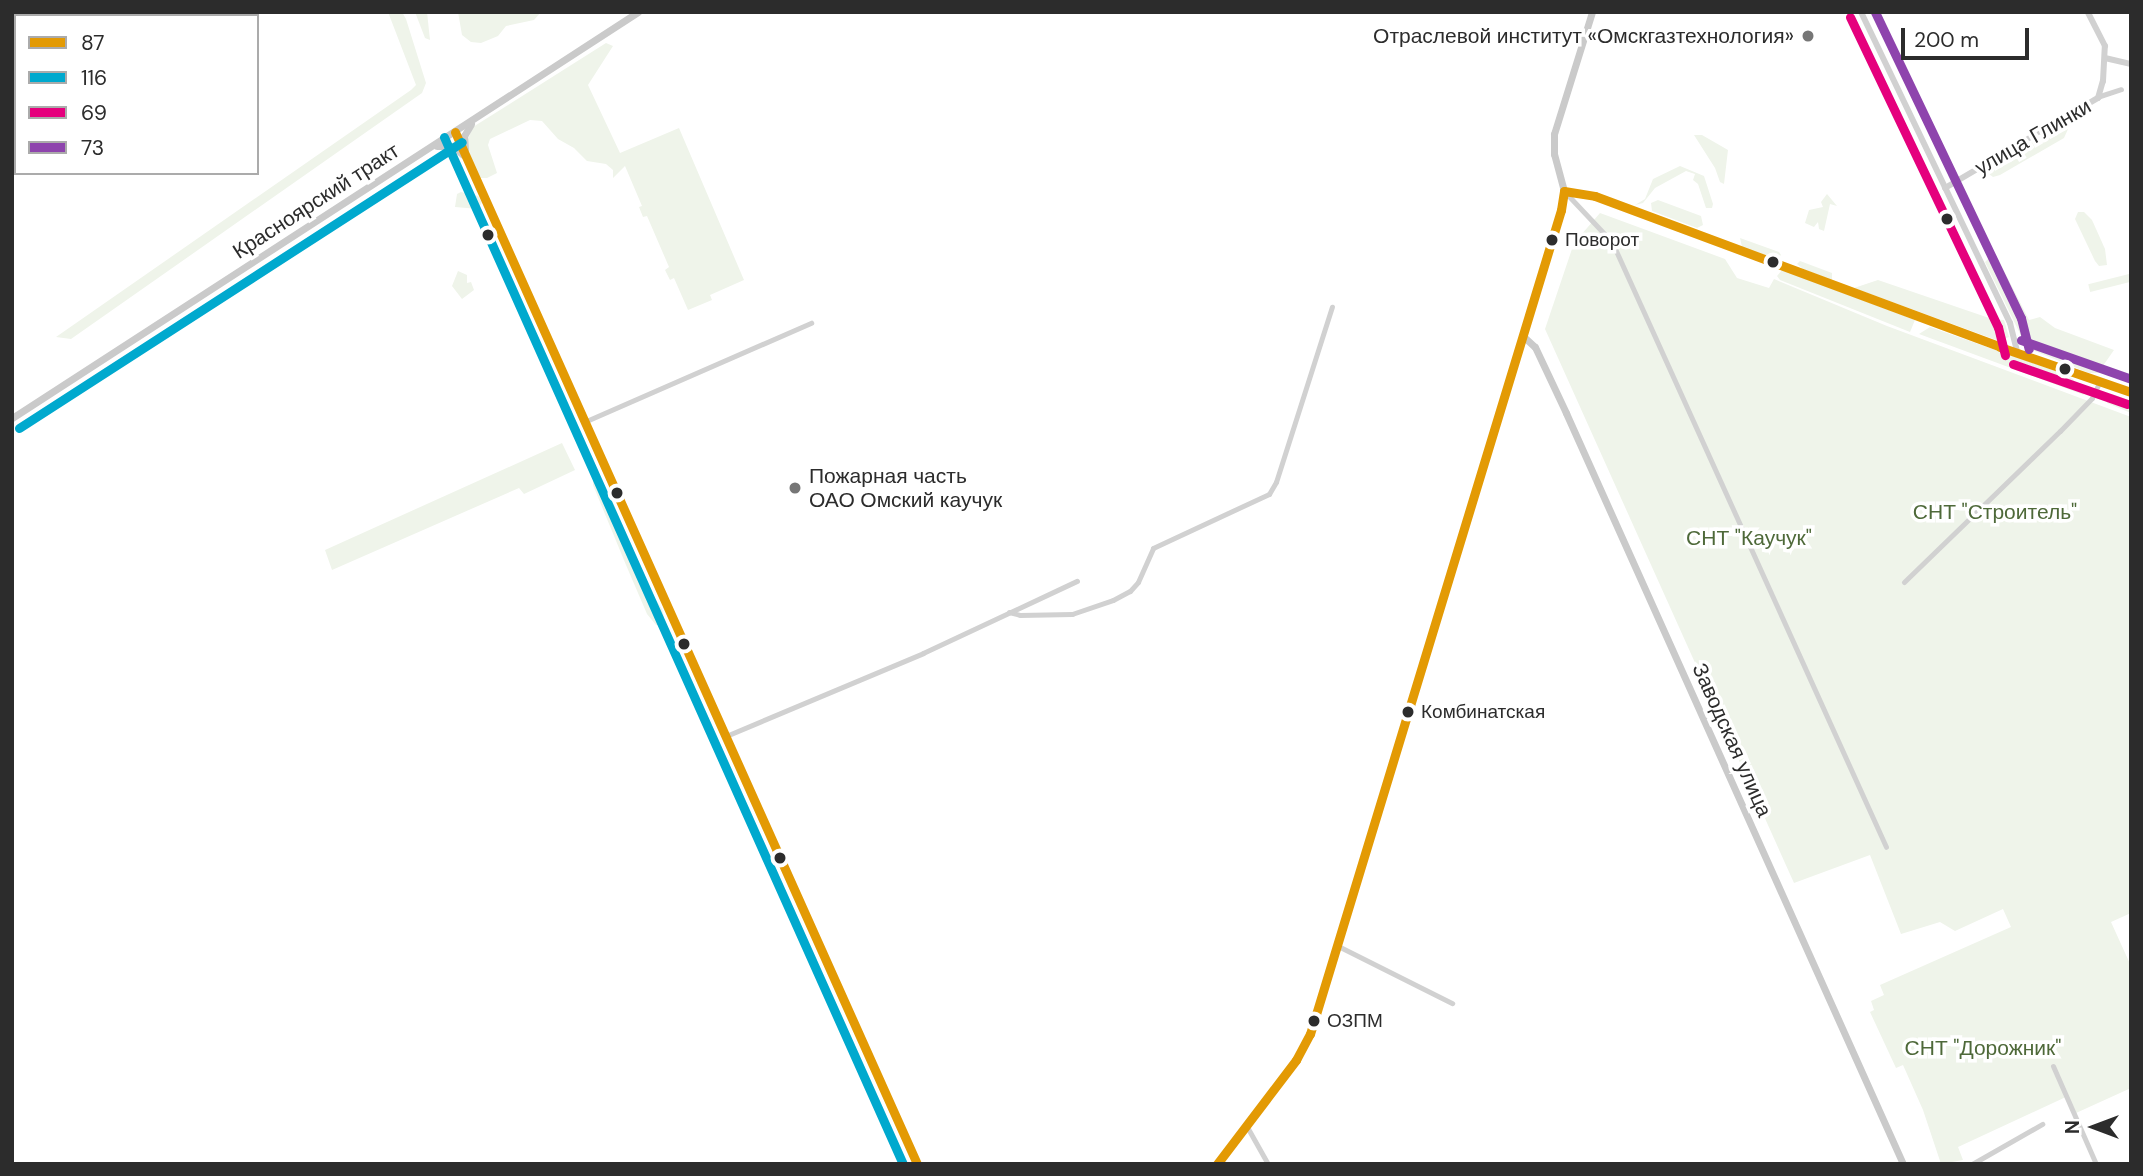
<!DOCTYPE html>
<html>
<head>
<meta charset="utf-8">
<style>
  body { margin:0 }
  #map { position:relative; width:2143px; height:1176px; overflow:hidden; background:#fff; font-family:"DM Sans",sans-serif }
  div>[style] { position:absolute }
  [style*='--x'] { left:calc(var(--x)*1px); top:calc(var(--y)*1px); width:calc(var(--w)*1px); rotate:calc(var(--a)*1deg) }
  .green>* { inset:0; background:#eff4ea; transform-origin:0 0 }
  .minor>* { height:5px; margin:-2.5px; padding:0 2.5px; transform-origin:2.5px; border-radius:2.5px; background:#d1d1d1 }
  .tertiary>* { height:6px; margin:-3px; padding:0 3px; transform-origin:3px; border-radius:3px; background:#d1d1d1 }
  .secondary>* { height:7px; margin:-3.5px; padding:0 3.5px; transform-origin:3.5px; border-radius:3.5px; background:#cacaca }
  .bus-1>* { height:9px; margin:-4.5px; padding:0 4.5px; transform-origin:4.5px; border-radius:4.5px; background:#e39a04 }
  .bus-2>* { height:9px; margin:-4.5px; padding:0 4.5px; transform-origin:4.5px; border-radius:4.5px; background:#00a9ce }
  .bus-3>* { height:9px; margin:-4.5px; padding:0 4.5px; transform-origin:4.5px; border-radius:4.5px; background:#e5007d }
  .bus-4>* { height:9px; margin:-4.5px; padding:0 4.5px; transform-origin:4.5px; border-radius:4.5px; background:#8e44ad }
  .dots>* { width:19px; height:19px; translate:-50% -50%; box-sizing:border-box; border:4px solid #fff; border-radius:50% }
  span { translate:-50% -50%; white-space:nowrap; text-align:center; line-height:1.15; -webkit-text-stroke:7px #fff; paint-order:stroke }
  .bus-label { font-size:19px; color:#2c2c2c }
  .left { translate:0 -50%; text-align:left }
  .poi-label { font-size:21px; color:#2c2c2c }
  .right { translate:-100% -50%; text-align:right }
  .street-label { font-size:21px; color:#2c2c2c }
  .park-label { font-size:21px; color:#4e6939 }
  .frame { position:absolute; inset:0; border:14px solid #2c2c2c; pointer-events:none }
  .legend { position:absolute; left:14px; top:14px; width:245px; height:161px; box-sizing:border-box; background:#fff; border:2px solid #ababab; margin:0; padding:9px 12px; list-style:none; font-size:21px; color:#2c2c2c }
  .legend li { display:flex; align-items:center; gap:14px; height:35px }
  .legend b { width:35px; border:2px solid #ababab }
  .north { position:absolute; left:2059px; top:1092px; width:70px; height:70px; -webkit-text-stroke:5px #fff; paint-order:stroke; rotate:270deg; font-size:19px; font-weight:700; line-height:28px; text-align:center; color:#2c2c2c }
  .north::after { content:''; display:block; margin:auto; width:24px; height:32px; background:#2c2c2c; clip-path:polygon(50% 0,100% 100%,50% 72%,0 100%) }
  .scale { position:absolute; left:1901px; top:28px; width:128px; height:32px; box-sizing:border-box; border:4px solid #2c2c2c; border-top:0; padding-left:9px; font-size:21px; line-height:24px; white-space:nowrap; color:#2c2c2c; -webkit-text-stroke:5px #fff; paint-order:stroke }
</style>
</head>
<body>
<div id="map">
  <div class="green">
    <div style="clip-path:polygon(388px 12px,402px 12px,406px 19px,426px 83px,422px 93px,71px 339px,56px 337px,411px 90px,416px 85px)"></div>
    <div style="clip-path:polygon(415px 12px,427px 12px,430px 40px,425px 38px)"></div>
    <div style="clip-path:polygon(458px 12px,541px 12px,534px 20px,506px 26px,498px 36px,481px 43px,471px 42px,462px 35px)"></div>
    <div style="clip-path:polygon(606px 43px,613px 46px,588px 85px,620px 153px,679px 128px,744px 280px,710px 295px,712px 300px,688px 310px,674px 278px,670px 280px,665px 270px,669px 267px,647px 216px,643px 217px,639px 207px,642px 206px,625px 166px,613px 178px,613px 170px,606px 164px,587px 161px,574px 148px,558px 139px,542px 121px,530px 120px,490px 139px,488px 145px,497px 173px,487px 178px,479px 178px,466px 144px,473px 127px)"></div>
    <div style="clip-path:polygon(2059px 127px,2068px 129px,2064px 138px,2000px 175px,1993px 177px,1989px 174px,1988px 166px)"></div>
    <div style="clip-path:polygon(1694px 135px,1702px 135px,1728px 150px,1724px 184px,1720px 182px,1715px 168px)"></div>
    <div style="clip-path:polygon(1680px 166px,1704px 176px,1713px 204px,1712px 208px,1706px 208px,1698px 184px,1693px 180px,1695px 174px,1686px 171px,1655px 188px,1643px 203px,1635px 205px,1645px 199px,1653px 179px)"></div>
    <div style="clip-path:polygon(461px 192px,478px 196px,482px 202px,478px 209px,455px 207px,457px 194px)"></div>
    <div style="clip-path:polygon(1827px 194px,1837px 206px,1830px 204px,1824px 231px,1819px 229px,1818px 222px,1814px 227px,1805px 223px,1809px 210px,1823px 207px,1821px 202px)"></div>
    <div style="clip-path:polygon(1658px 200px,1701px 216px,1703px 225px,1697px 228px,1652px 211px,1651px 203px)"></div>
    <div style="clip-path:polygon(2078px 212px,2084px 212px,2092px 220px,2105px 249px,2107px 265px,2099px 266px,2095px 261px,2075px 219px)"></div>
    <div style="clip-path:polygon(1600px 213px,1725px 259px,1737px 278px,1769px 288px,1774px 279px,1887px 326px,2131px 417px,2131px 913px,2111px 922px,2131px 966px,2131px 1088px,2076px 1113px,2068px 1096px,1958px 1147px,1963px 1160px,1941px 1164px,1923px 1110px,1903px 1065px,1896px 1068px,1870px 1012px,1874px 1010px,1871px 1001px,1884px 995px,1880px 985px,2011px 927px,2003px 909px,1955px 931px,1940px 922px,1901px 934px,1870px 855px,1794px 883px,1545px 329px,1574px 243px)"></div>
    <div style="clip-path:polygon(1740px 238px,1779px 252px,1781px 255px,1776px 259px,1742px 247px)"></div>
    <div style="clip-path:polygon(1992px 255px,1996px 255px,2029px 320px,2040px 317px,2055px 328px,2114px 350px,2098px 373px,2089px 373px,2027px 348px,1985px 262px)"></div>
    <div style="clip-path:polygon(1800px 261px,1832px 273px,1832px 280px,1803px 269px,1797px 264px)"></div>
    <div style="clip-path:polygon(1782px 270px,1915px 320px,1910px 332px,1780px 280px,1777px 276px)"></div>
    <div style="clip-path:polygon(458px 271px,467px 275px,467px 283px,471px 282px,474px 290px,462px 299px,452px 286px)"></div>
    <div style="left:2129px;top:274px;width:8px;height:42px;rotate:76deg"></div>
    <div style="clip-path:polygon(1878px 280px,1992px 319px,2004px 320px,2009px 337px,1999px 341px,1854px 288px)"></div>
    <div style="clip-path:polygon(1930px 327px,2061px 373px,2073px 379px,2084px 395px,1919px 334px)"></div>
    <div style="clip-path:polygon(2112px 394px,2131px 401px,2131px 413px,2107px 403px,2107px 395px)"></div>
    <div style="clip-path:polygon(562px 443px,575px 470px,524px 494px,519px 488px,332px 570px,325px 550px)"></div>
    <div style="clip-path:polygon(598px 480px,612px 500px,652px 594px,662px 609px,664px 617px,660px 625px,656px 625px,647px 614px,626px 565px,593px 485px,593px 481px)"></div>
  </div>
  <div class="minor">
    <div style="--x:2100;--y:96;--w:22;--a:-18"></div>
    <div style="--x:1564;--y:191;--w:70;--a:46.7"></div>
    <div style="--x:1612;--y:242;--w:664;--a:65.63"></div>
    <div style="--x:584;--y:422;--w:248;--a:-23.6"></div>
    <div style="--x:1904;--y:582;--w:217;--a:-44.1"></div>
    <div style="--x:2060;--y:431;--w:46;--a:-45.9"></div>
    <div style="--x:2092;--y:398;--w:19;--a:-65"></div>
    <div style="--x:1009;--y:612;--w:11;--a:15"></div>
    <div style="--x:1020;--y:615;--w:52;--a:-1.1"></div>
    <div style="--x:1072;--y:614;--w:43;--a:-18.9"></div>
    <div style="--x:1113;--y:600;--w:19;--a:-28"></div>
    <div style="--x:1130;--y:591;--w:12;--a:-48"></div>
    <div style="--x:1138;--y:582;--w:37;--a:-66"></div>
    <div style="--x:1153;--y:548;--w:128;--a:-25"></div>
    <div style="--x:1269;--y:494;--w:14;--a:-60"></div>
    <div style="--x:1276;--y:482;--w:184;--a:-72.3"></div>
    <div style="--x:726;--y:736;--w:214;--a:-22.8"></div>
    <div style="--x:923;--y:653;--w:170;--a:-25.1"></div>
    <div style="--x:1336;--y:945;--w:130;--a:26.6"></div>
    <div style="--x:2053;--y:1066;--w:107;--a:66.3"></div>
    <div style="--x:1246;--y:1125;--w:45;--a:60.6"></div>
    <div style="--x:1972;--y:1164;--w:81;--a:-29.7"></div>
  </div>
  <div class="tertiary">
    <div style="--x:1861;--y:12;--w:345;--a:64.4"></div>
    <div style="--x:2010;--y:323;--w:30;--a:76"></div>
    <div style="--x:2105;--y:58;--w:27;--a:13"></div>
    <div style="--x:1945;--y:188;--w:178;--a:-30.5"></div>
    <div style="--x:2098;--y:98;--w:18;--a:-74"></div>
    <div style="--x:2103;--y:81;--w:35;--a:-87"></div>
    <div style="--x:2105;--y:46;--w:38;--a:-117"></div>
  </div>
  <div class="secondary">
    <div style="--x:455;--y:132;--w:1131;--a:65.88"></div>
    <div style="--x:437;--y:146;--w:16;--a:0"></div>
    <div style="--x:453;--y:146;--w:13;--a:42"></div>
    <div style="--x:465;--y:149;--w:13;--a:-94"></div>
    <div style="--x:464;--y:136;--w:14;--a:-60"></div>
    <div style="--x:1564;--y:191;--w:31;--a:9"></div>
    <div style="--x:1595;--y:196;--w:432;--a:20.4"></div>
    <div style="--x:2000;--y:347;--w:139;--a:19"></div>
    <div style="--x:1523;--y:336;--w:16;--a:43"></div>
    <div style="--x:1535;--y:347;--w:73;--a:64.8"></div>
    <div style="--x:1566;--y:413;--w:823;--a:65.83"></div>
    <div style="--x:12;--y:418;--w:746;--a:-32.97"></div>
    <div style="--x:1217;--y:1164;--w:131;--a:-52.8"></div>
    <div style="--x:1296;--y:1060;--w:30;--a:-62"></div>
    <div style="--x:1310;--y:1034;--w:861;--a:-73.06"></div>
    <div style="--x:1561;--y:210;--w:19;--a:-81"></div>
    <div style="--x:1564;--y:191;--w:38;--a:-105"></div>
    <div style="--x:1554;--y:154;--w:20;--a:-90"></div>
    <div style="--x:1554;--y:134;--w:128;--a:-72.7"></div>
  </div>
  <div class="bus-1">
    <div style="--x:455;--y:132;--w:1131;--a:65.88"></div>
    <div style="--x:1564;--y:191;--w:31;--a:9"></div>
    <div style="--x:1595;--y:196;--w:432;--a:20.4"></div>
    <div style="--x:2000;--y:347;--w:139;--a:19"></div>
    <div style="--x:1217;--y:1164;--w:131;--a:-52.8"></div>
    <div style="--x:1296;--y:1060;--w:30;--a:-62"></div>
    <div style="--x:1310;--y:1034;--w:861;--a:-73.06"></div>
    <div style="--x:1561;--y:210;--w:19;--a:-81"></div>
  </div>
  <div class="bus-2">
    <div style="--x:444;--y:137;--w:1125;--a:65.92"></div>
    <div style="--x:19;--y:428;--w:527;--a:-32.85"></div>
  </div>
  <div class="bus-3">
    <div style="--x:1850;--y:17;--w:344;--a:64.5"></div>
    <div style="--x:1998;--y:327;--w:29;--a:76"></div>
    <div style="--x:2013;--y:364;--w:121;--a:19.3"></div>
  </div>
  <div class="bus-4">
    <div style="--x:1875;--y:12;--w:339;--a:64.5"></div>
    <div style="--x:2021;--y:318;--w:32;--a:76"></div>
    <div style="--x:2021;--y:340;--w:117;--a:19.5"></div>
  </div>
  <div class="dots">
    <div style="left:1808px;top:36px;background:#767676"></div>
    <div style="left:1947px;top:219px;background:#2c2c2c"></div>
    <div style="left:488px;top:235px;background:#2c2c2c"></div>
    <div style="left:1552px;top:240px;background:#2c2c2c"></div>
    <div style="left:1773px;top:262px;background:#2c2c2c"></div>
    <div style="left:2065px;top:369px;background:#2c2c2c"></div>
    <div style="left:795px;top:488px;background:#767676"></div>
    <div style="left:617px;top:493px;background:#2c2c2c"></div>
    <div style="left:684px;top:644px;background:#2c2c2c"></div>
    <div style="left:1408px;top:712px;background:#2c2c2c"></div>
    <div style="left:780px;top:858px;background:#2c2c2c"></div>
    <div style="left:1314px;top:1021px;background:#2c2c2c"></div>
  </div>
  <div class="bus-label">
    <span class="left" style="left:1565px;top:240px">Поворот</span>
    <span class="left" style="left:1421px;top:712px">Комбинатская</span>
    <span class="left" style="left:1327px;top:1021px">ОЗПМ</span>
  </div>
  <div class="poi-label">
    <span class="right" style="left:1794px;top:36px">Отраслевой институт «Омскгазтехнология»</span>
    <span class="left" style="left:809px;top:488px">Пожарная часть<br>ОАО Омский каучук</span>
  </div>
  <div class="street-label">
    <span style="left:2033px;top:137px;rotate:-30deg">улица Глинки</span>
    <span style="left:316px;top:201px;rotate:-33deg">Красноярский тракт</span>
    <span style="left:1732px;top:740px;rotate:66deg">Заводская улица</span>
  </div>
  <div class="park-label">
    <span style="left:1995px;top:512px">СНТ "Строитель"</span>
    <span style="left:1749px;top:538px">СНТ "Каучук"</span>
    <span style="left:1983px;top:1048px">СНТ "Дорожник"</span>
  </div>
  <div class="frame"></div>
  <ul class="legend">
  <li><b style="height:9px;background:#e39a04"></b>87</li>
  <li><b style="height:9px;background:#00a9ce"></b>116</li>
  <li><b style="height:9px;background:#e5007d"></b>69</li>
  <li><b style="height:9px;background:#8e44ad"></b>73</li>
  </ul>
  <div class="north">N</div>
  <div class="scale">200 m</div>
</div>
</body>
</html>
